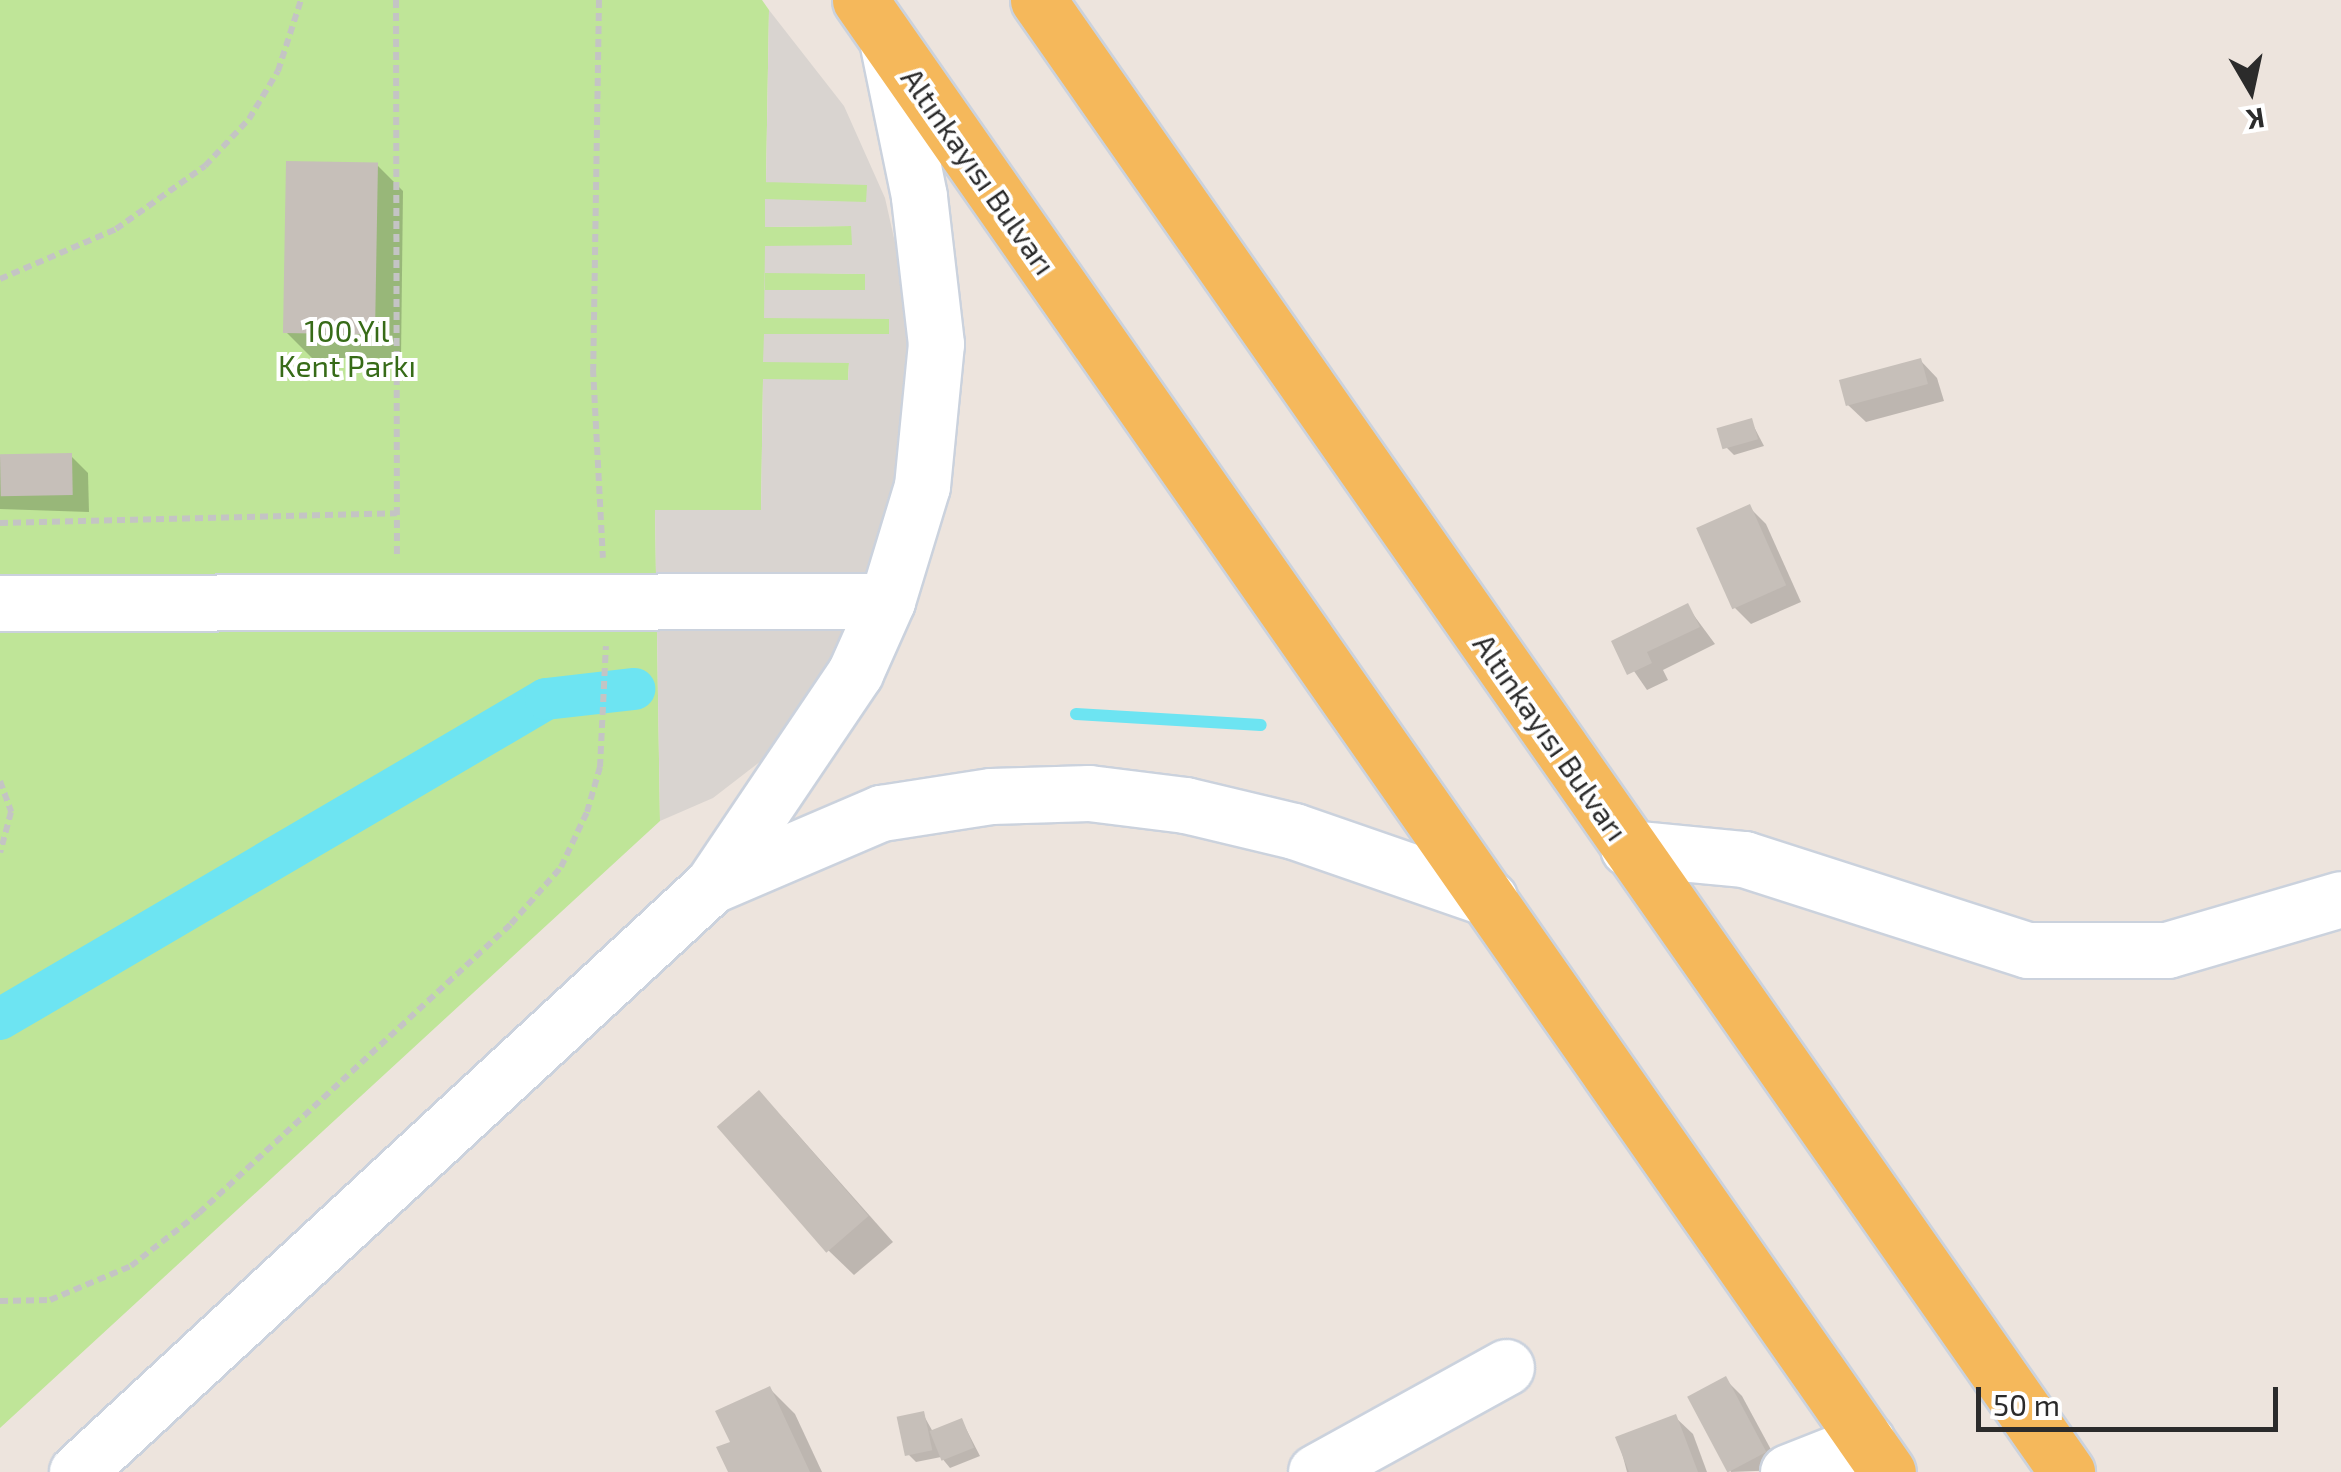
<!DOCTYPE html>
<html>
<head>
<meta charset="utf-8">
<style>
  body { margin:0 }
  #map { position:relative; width:2341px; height:1472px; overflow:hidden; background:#ede4dd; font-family:"Exo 2",sans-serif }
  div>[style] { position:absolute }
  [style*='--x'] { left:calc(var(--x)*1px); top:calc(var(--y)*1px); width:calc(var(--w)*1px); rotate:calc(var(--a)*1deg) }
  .green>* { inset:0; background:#bfe598 }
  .plaza>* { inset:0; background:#d9d4d0 }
  .shadow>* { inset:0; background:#0003 }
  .stream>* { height:12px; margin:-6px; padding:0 6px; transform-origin:6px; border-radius:6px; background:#6de4f2 }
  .canal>* { height:42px; margin:-21px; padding:0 21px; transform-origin:21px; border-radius:21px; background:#6de4f2 }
  .building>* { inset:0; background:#c6bfb9; transform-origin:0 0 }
  .path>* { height:6px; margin-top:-3px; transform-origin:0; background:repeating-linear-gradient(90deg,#c4c4c4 0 8px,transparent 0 13px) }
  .roads { filter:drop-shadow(2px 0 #cbd2dd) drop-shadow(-2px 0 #cbd2dd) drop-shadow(0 2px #cbd2dd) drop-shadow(0 -2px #cbd2dd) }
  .minor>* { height:55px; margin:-27.5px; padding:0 27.5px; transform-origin:27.5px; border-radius:27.5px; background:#fff }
  .major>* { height:55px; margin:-27.5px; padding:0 27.5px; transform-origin:27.5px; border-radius:27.5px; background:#f5b85b }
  span { translate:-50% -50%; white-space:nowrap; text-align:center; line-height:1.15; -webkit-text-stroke:8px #fff; paint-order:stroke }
  .street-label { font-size:30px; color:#2b2b2b }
  .park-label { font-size:30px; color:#376b18 }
  .north { position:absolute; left:2201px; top:40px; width:100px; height:100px; -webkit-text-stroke:8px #fff; paint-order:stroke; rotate:171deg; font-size:28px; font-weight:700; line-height:40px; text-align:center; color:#2b2b2b }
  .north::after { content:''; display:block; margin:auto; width:35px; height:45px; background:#2b2b2b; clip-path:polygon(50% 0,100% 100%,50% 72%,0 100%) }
  .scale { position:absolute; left:1976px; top:1387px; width:302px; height:45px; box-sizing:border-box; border:5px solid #2b2b2b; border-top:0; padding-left:12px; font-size:30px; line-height:35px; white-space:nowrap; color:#2b2b2b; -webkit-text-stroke:8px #fff; paint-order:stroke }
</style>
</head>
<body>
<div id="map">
  <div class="green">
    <div style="clip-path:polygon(0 0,762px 0,769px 10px,766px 181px,867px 184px,867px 202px,765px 227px,852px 226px,852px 246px,765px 246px,765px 272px,866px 274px,865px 291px,765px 290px,889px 318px,889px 334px,763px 362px,849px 362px,848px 380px,763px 380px,761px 511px,655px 511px,660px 821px,0 1428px)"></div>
  </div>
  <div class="plaza">
    <div style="clip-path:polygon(evenodd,769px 10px,844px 106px,885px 198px,912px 318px,907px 449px,856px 623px,783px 744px,713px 798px,660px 821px,657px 631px,0 629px,656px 582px,655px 510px,761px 510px,763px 379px,848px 380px,849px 363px,763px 362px,764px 334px,889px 334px,889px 319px,764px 318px,765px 246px,852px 245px,851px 226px,765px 227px,765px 199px,866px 202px,867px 185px,766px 182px,769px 10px,765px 273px,865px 274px,865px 290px,765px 290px,765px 273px)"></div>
  </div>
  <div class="shadow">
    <div style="clip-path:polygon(377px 165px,403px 191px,401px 358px,312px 358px,286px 332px)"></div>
    <div style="clip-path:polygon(1920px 360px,1937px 378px,1944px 401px,1866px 422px,1848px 405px)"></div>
    <div style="clip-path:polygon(1751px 421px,1764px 446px,1734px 455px,1726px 447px)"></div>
    <div style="clip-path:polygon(71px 456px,88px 473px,89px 512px,0 509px,0 457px)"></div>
    <div style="clip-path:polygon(1749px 507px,1766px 524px,1801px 602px,1751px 624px,1734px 607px)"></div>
    <div style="clip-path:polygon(1687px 606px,1715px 644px,1663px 670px,1668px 680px,1647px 690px,1614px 642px)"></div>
    <div style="clip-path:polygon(784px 1119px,893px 1242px,854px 1275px,828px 1250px)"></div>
    <div style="clip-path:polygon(1725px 1379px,1742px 1396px,1782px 1470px,1731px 1472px,1690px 1398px)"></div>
    <div style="clip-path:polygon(770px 1389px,795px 1414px,822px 1472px,731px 1472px,733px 1443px)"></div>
    <div style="clip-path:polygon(923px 1414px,933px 1432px,962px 1421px,980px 1456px,950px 1468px,941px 1457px,916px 1462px,908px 1454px)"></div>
    <div style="clip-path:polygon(1675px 1417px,1693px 1434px,1707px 1472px,1627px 1472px,1618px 1438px)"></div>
  </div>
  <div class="stream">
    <div style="--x:1076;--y:714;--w:185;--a:3.4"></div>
  </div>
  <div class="canal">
    <div style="--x:0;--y:1019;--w:633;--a:-30.37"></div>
    <div style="--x:546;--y:699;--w:89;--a:-6.5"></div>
  </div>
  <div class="building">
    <div style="left:286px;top:161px;width:92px;height:172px;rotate:1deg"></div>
    <div style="left:1921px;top:358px;width:27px;height:85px;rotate:75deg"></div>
    <div style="left:1752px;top:418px;width:22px;height:37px;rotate:74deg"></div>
    <div style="left:72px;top:453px;width:42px;height:72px;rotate:89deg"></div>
    <div style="left:1750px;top:504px;width:89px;height:59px;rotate:66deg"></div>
    <div style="clip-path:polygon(1688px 603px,1700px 627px,1647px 652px,1652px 663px,1627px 675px,1611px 641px)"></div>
    <div style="left:759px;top:1090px;width:167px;height:56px;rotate:49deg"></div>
    <div style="left:1726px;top:1376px;width:86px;height:44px;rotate:62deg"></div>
    <div style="clip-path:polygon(770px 1386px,810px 1472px,728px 1472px,716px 1447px,730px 1442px,715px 1411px)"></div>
    <div style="left:924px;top:1411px;width:40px;height:28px;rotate:78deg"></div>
    <div style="clip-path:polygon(1676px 1414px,1698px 1472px,1629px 1472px,1615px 1437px)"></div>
    <div style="left:962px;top:1418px;width:32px;height:35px;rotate:68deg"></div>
  </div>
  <div class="path">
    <div style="--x:396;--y:0;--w:559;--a:89.9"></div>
    <div style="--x:599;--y:0;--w:369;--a:90.9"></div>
    <div style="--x:593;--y:369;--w:189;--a:87"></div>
    <div style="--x:0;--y:279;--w:126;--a:-23.3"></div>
    <div style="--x:116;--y:229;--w:109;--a:-35.3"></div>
    <div style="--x:205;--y:166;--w:64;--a:-46.9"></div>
    <div style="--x:249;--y:119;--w:56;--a:-58.9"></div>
    <div style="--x:278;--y:71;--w:75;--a:-72.1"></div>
    <div style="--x:0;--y:523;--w:397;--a:-1.4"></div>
    <div style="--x:0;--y:781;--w:33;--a:70"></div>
    <div style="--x:11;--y:812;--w:42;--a:105"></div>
    <div style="--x:0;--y:1301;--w:50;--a:-1.1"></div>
    <div style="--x:50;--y:1300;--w:88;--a:-22.8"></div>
    <div style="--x:131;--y:1266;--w:86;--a:-37.9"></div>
    <div style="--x:199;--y:1213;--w:425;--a:-42.8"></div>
    <div style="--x:511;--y:924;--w:76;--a:-48.7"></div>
    <div style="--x:561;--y:867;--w:61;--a:-64.7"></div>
    <div style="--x:587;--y:812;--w:47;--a:-73.9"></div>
    <div style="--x:600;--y:767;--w:121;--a:-87.2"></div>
  </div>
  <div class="roads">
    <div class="minor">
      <div style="--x:0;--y:603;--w:887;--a:-0.13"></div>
      <div style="--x:1628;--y:848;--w:117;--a:5.4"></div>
      <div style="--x:1744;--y:859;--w:298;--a:17.8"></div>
      <div style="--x:2028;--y:950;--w:139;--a:0"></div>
      <div style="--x:2167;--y:950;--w:181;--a:-16.3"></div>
      <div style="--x:715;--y:884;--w:181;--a:-23.2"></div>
      <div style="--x:881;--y:813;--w:111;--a:-8.8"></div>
      <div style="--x:991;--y:796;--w:98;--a:-1.8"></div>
      <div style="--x:1089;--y:793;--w:97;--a:7.1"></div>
      <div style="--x:1185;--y:805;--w:112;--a:13.4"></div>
      <div style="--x:1294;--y:831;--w:207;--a:19.1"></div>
      <div style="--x:77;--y:1472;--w:865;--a:-42.75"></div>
      <div style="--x:712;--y:885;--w:256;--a:-56"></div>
      <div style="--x:855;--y:673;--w:79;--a:-66"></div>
      <div style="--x:887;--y:601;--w:120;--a:-73.1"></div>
      <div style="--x:922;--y:486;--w:143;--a:-84.4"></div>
      <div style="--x:936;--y:344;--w:149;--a:-96.6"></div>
      <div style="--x:919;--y:196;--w:159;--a:-101.6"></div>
      <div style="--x:1316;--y:1472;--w:217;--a:-28.9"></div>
      <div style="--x:1788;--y:1472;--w:85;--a:-21.4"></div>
    </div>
    <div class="major">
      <div style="--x:860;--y:0;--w:1795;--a:55.07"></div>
      <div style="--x:1038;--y:0;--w:1796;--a:55.04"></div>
    </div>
  </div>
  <div class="street-label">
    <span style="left:979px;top:171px;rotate:55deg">Altınkayısı Bulvarı</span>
    <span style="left:1551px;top:737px;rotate:55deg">Altınkayısı Bulvarı</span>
  </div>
  <div class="park-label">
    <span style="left:347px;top:347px">100.Yıl<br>Kent Parkı</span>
  </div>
  <div class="north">K</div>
  <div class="scale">50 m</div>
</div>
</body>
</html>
